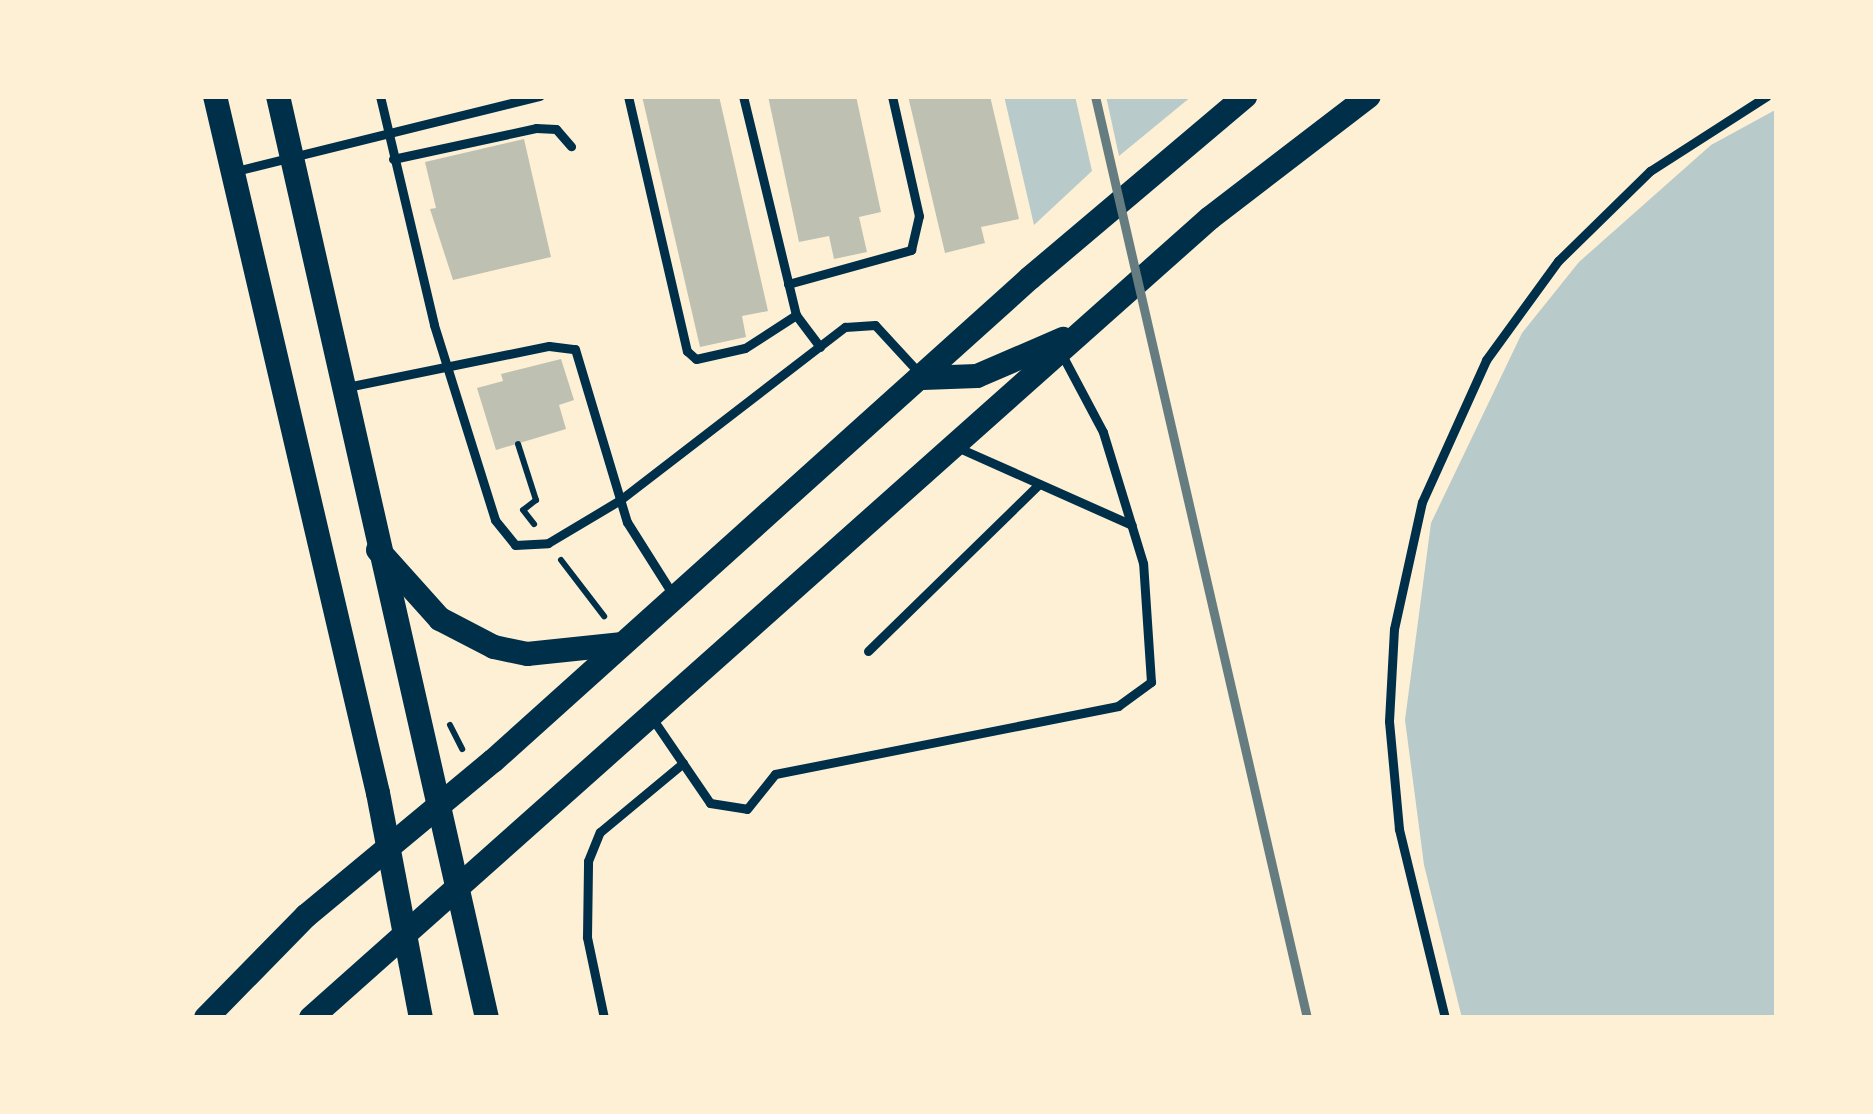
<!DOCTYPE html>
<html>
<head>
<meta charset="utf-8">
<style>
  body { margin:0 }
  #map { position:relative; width:1873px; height:1114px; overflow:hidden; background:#fdf0d5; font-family:Jost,sans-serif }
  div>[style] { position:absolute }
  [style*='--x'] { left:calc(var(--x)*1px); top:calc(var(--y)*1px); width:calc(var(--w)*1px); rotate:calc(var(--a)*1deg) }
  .green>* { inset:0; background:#b9caca }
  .building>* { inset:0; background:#bec0b2 }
  .path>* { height:6px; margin:-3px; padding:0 3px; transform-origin:3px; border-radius:3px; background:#003049 }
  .service>* { height:9px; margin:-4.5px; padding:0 4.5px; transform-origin:4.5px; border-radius:4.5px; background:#003049 }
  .secondary>* { height:24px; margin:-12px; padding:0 12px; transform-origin:12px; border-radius:12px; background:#003049 }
  .rail>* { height:9px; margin:-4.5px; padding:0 4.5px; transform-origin:4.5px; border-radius:4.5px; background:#657d81 }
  span { translate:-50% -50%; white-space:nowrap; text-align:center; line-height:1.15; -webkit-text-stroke:12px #fdf0d5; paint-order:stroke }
  .frame { position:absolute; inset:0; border:99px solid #fdf0d5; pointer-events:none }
</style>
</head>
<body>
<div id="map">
  <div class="green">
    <div style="clip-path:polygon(1004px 96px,1075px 96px,1092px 171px,1034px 225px)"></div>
    <div style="clip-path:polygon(1106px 96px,1192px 96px,1119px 156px)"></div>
    <div style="clip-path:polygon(1777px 109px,1777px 1018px,1462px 1018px,1424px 865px,1405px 720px,1431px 523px,1522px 333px,1579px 262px,1711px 145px)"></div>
  </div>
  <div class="building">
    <div style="clip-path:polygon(642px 96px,719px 96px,768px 311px,742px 316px,746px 337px,700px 347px)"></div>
    <div style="clip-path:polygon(768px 96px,856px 96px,881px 212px,859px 217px,867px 252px,834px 259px,829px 236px,799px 242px)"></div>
    <div style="clip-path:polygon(908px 96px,990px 96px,1019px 219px,981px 227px,985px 243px,945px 253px)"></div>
    <div style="clip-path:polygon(524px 139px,551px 257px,453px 280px,430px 209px,436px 208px,425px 162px)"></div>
    <div style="clip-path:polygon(561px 359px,574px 400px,559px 405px,566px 429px,496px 450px,477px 388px,503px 381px,501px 374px)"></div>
  </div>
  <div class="path">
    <div style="--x:518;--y:444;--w:59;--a:72.2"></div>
    <div style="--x:536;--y:500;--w:16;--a:142"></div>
    <div style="--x:523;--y:510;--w:18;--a:52"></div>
    <div style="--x:561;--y:560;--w:71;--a:52.5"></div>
    <div style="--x:450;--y:725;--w:27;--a:63"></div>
  </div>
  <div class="service">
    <div style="--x:380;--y:96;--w:235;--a:76.7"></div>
    <div style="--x:434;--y:325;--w:204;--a:72.6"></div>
    <div style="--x:495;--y:520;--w:32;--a:51"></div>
    <div style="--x:515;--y:545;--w:33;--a:-3"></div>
    <div style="--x:548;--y:543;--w:84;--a:-30.8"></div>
    <div style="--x:620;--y:500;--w:284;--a:-37.6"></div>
    <div style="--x:845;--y:327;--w:30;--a:-4"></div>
    <div style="--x:875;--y:325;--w:67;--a:47.4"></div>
    <div style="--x:628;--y:96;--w:262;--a:77"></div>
    <div style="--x:687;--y:351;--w:12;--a:42"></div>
    <div style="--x:696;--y:359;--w:50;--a:-12.7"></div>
    <div style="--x:745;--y:348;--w:61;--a:-32.9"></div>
    <div style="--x:743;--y:96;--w:225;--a:76.4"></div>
    <div style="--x:796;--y:315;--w:40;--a:53"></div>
    <div style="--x:393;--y:159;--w:146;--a:-12.2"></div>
    <div style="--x:536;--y:128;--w:20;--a:3"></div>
    <div style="--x:556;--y:129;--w:23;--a:49"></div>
    <div style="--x:236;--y:171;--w:313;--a:-13.9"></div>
    <div style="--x:788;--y:284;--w:128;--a:-15.5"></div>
    <div style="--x:911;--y:250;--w:35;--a:-77"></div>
    <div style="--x:919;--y:216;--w:123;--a:-102.7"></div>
    <div style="--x:347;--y:387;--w:206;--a:-11.5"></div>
    <div style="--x:549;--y:346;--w:26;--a:7"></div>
    <div style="--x:575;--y:349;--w:181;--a:73.3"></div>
    <div style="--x:627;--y:522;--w:90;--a:57.7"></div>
    <div style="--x:959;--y:448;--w:189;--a:24"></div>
    <div style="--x:868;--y:651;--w:239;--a:-44.3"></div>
    <div style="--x:652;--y:718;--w:103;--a:55.7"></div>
    <div style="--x:710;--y:803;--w:37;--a:9"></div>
    <div style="--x:747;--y:809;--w:45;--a:-51.3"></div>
    <div style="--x:775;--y:774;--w:350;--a:-11.2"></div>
    <div style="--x:1118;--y:706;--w:41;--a:-36"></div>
    <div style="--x:1151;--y:682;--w:119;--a:-93.8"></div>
    <div style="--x:1143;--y:563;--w:137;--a:-107"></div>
    <div style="--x:1103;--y:432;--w:87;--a:-118"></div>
    <div style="--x:604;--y:1018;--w:83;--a:-101.9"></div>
    <div style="--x:587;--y:937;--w:76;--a:-89.2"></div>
    <div style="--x:588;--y:861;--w:31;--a:-68"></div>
    <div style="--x:600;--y:832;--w:108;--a:-39.7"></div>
    <div style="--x:1445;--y:1018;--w:195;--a:-103.7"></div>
    <div style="--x:1399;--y:829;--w:108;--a:-95.3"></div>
    <div style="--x:1389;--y:721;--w:92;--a:-86.9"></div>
    <div style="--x:1394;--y:629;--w:130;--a:-77.6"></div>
    <div style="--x:1422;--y:502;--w:156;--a:-65.7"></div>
    <div style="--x:1486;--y:360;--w:122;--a:-54"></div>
    <div style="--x:1558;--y:261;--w:129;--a:-44.4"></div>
    <div style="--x:1650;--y:171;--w:139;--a:-32.7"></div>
  </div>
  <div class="secondary">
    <div style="--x:215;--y:96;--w:716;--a:76.84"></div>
    <div style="--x:378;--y:793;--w:229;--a:79.2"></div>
    <div style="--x:278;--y:96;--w:945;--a:77.23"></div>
    <div style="--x:923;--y:378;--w:54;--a:-2.1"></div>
    <div style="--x:977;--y:376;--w:94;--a:-23.3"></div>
    <div style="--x:378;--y:550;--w:93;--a:48.1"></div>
    <div style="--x:440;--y:619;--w:61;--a:27.4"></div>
    <div style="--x:494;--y:647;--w:34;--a:12"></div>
    <div style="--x:527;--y:654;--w:96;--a:-6"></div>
    <div style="--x:206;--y:1018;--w:143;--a:-45.6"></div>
    <div style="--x:306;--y:916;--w:243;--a:-39.7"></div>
    <div style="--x:493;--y:761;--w:722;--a:-41.97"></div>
    <div style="--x:1030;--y:278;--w:282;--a:-40.2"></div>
    <div style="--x:311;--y:1018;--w:1203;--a:-41.67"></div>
    <div style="--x:1210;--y:218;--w:200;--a:-37.5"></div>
  </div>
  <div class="rail">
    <div style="--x:1095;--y:96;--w:946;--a:77.05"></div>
  </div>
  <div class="frame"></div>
</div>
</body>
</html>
